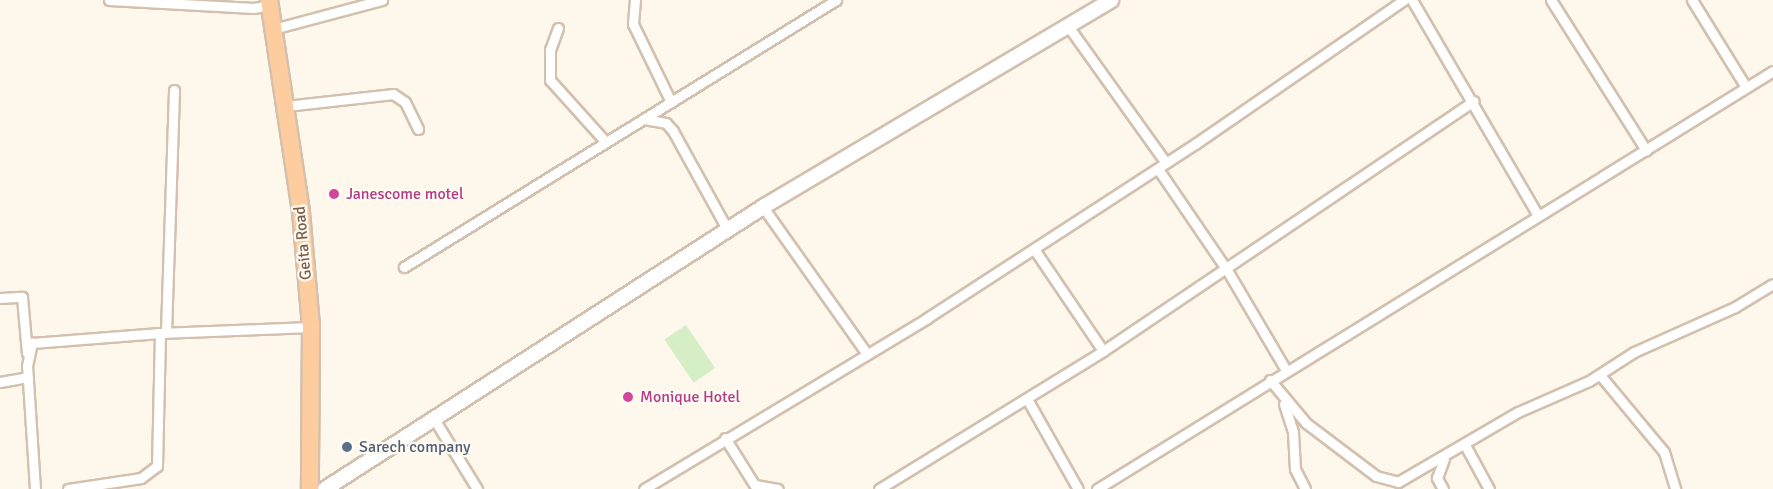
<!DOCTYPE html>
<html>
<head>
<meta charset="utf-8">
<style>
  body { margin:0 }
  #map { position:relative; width:1773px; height:489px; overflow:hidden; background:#fef7eb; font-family:Signika,sans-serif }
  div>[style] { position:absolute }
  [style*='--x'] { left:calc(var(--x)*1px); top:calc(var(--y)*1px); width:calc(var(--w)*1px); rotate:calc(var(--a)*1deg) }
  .green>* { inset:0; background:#d5eec6; transform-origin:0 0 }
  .roads { filter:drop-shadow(2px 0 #d3c0ae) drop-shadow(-2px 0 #d3c0ae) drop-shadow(0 2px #d3c0ae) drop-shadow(0 -2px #d3c0ae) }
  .minor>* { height:9px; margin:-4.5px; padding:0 4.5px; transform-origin:4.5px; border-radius:4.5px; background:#fff }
  .secondary>* { height:14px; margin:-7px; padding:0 7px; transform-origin:7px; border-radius:7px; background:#fff }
  .trunk>* { height:16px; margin:-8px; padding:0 8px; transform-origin:8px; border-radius:8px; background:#fecd9f }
  .dots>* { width:16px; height:16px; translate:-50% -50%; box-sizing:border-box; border:3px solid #fffbf3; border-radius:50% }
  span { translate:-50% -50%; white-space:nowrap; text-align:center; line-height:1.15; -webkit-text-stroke:4.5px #fffbf3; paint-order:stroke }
  .hotel-label { font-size:16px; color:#b23c85 }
  .left { translate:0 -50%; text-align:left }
  .street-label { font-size:16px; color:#7d5e4a }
  .service-label { font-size:16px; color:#4e5e75 }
</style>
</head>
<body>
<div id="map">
  <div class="green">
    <div style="left:686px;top:325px;width:52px;height:26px;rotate:56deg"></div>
  </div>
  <div class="roads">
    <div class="minor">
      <div style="--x:109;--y:0;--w:145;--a:3.2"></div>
      <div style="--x:254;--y:8;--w:16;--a:-11"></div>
      <div style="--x:635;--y:0;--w:24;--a:95"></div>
      <div style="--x:633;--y:24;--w:87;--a:64"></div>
      <div style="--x:1412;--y:0;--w:250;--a:59.7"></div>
      <div style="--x:1551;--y:0;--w:178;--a:57.7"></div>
      <div style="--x:1692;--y:0;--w:102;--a:58.2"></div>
      <div style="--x:1068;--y:26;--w:168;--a:54.4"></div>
      <div style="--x:558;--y:28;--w:23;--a:110"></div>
      <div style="--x:550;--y:50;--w:30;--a:90"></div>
      <div style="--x:550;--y:80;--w:81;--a:48"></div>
      <div style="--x:273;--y:29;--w:113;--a:-14.9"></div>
      <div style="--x:286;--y:106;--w:108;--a:-6.4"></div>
      <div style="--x:393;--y:94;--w:14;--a:34"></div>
      <div style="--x:405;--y:102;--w:30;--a:64"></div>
      <div style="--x:644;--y:119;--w:22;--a:10"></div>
      <div style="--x:666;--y:123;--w:11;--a:49"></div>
      <div style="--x:673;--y:131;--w:112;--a:61.1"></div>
      <div style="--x:1158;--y:169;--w:122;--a:55.7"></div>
      <div style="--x:1227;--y:270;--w:116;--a:59.5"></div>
      <div style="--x:763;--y:207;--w:180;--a:54.7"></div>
      <div style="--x:1034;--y:249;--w:123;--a:55.9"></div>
      <div style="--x:404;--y:267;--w:508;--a:-31.72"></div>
      <div style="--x:0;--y:298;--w:22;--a:-3"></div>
      <div style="--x:22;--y:297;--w:56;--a:84.9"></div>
      <div style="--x:166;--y:332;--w:242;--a:-88.1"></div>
      <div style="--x:1600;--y:375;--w:100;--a:50.3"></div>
      <div style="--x:1664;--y:452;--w:39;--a:73"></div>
      <div style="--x:1270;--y:380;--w:56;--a:50.1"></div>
      <div style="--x:1306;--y:423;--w:88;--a:37.1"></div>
      <div style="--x:1376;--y:476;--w:23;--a:15"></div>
      <div style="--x:1398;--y:482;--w:139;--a:-30.3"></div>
      <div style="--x:1518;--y:412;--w:77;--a:-23.6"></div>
      <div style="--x:1589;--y:381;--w:54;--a:-32.8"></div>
      <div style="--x:1634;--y:352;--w:111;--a:-24"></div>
      <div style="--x:1735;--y:307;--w:44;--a:-31.2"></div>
      <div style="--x:0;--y:382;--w:28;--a:-10"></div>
      <div style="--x:1027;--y:399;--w:103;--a:60.5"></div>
      <div style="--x:1284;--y:404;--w:29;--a:72"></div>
      <div style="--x:1293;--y:432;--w:37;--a:87"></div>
      <div style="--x:1295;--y:469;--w:22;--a:63"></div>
      <div style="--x:434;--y:419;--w:82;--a:58.4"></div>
      <div style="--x:725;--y:438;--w:60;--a:57.9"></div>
      <div style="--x:1465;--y:445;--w:50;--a:61.4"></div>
      <div style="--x:755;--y:485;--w:23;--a:10"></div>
      <div style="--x:35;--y:489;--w:123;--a:-93.7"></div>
      <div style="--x:27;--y:366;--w:24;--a:-78"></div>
      <div style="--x:32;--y:343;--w:128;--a:-4.5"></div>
      <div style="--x:160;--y:333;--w:151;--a:-2.3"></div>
      <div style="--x:68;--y:489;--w:74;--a:-8.6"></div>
      <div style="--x:141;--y:478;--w:20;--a:-37"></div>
      <div style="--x:157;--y:466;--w:133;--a:-88.7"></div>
      <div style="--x:644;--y:489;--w:331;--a:-31.1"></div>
      <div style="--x:927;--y:318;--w:320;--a:-33"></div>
      <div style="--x:1195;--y:144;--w:254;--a:-34.6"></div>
      <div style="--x:879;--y:489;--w:263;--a:-31.6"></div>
      <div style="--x:1103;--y:351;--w:447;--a:-34"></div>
      <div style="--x:1097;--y:489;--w:795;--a:-31.73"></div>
      <div style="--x:1443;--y:489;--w:13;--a:-119"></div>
      <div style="--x:1437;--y:478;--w:20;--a:-70"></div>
    </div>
    <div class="secondary">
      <div style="--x:325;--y:489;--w:521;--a:-32.77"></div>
      <div style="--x:763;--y:207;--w:405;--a:-30.7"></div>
    </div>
    <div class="trunk">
      <div style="--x:269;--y:0;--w:214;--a:81.4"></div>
      <div style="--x:301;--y:212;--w:115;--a:85"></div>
      <div style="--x:311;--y:327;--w:162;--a:90.4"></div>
    </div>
  </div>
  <div class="dots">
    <div style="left:334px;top:194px;background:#d1479c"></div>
    <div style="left:628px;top:397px;background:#d1479c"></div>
    <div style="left:347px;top:447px;background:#5c6f8a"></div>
  </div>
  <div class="hotel-label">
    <span class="left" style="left:346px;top:194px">Janescome motel</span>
    <span class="left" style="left:640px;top:397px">Monique Hotel</span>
  </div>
  <div class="street-label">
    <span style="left:303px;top:243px;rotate:-95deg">Geita Road</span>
  </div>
  <div class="service-label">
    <span class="left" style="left:359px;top:447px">Sarech company</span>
  </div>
</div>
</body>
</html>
